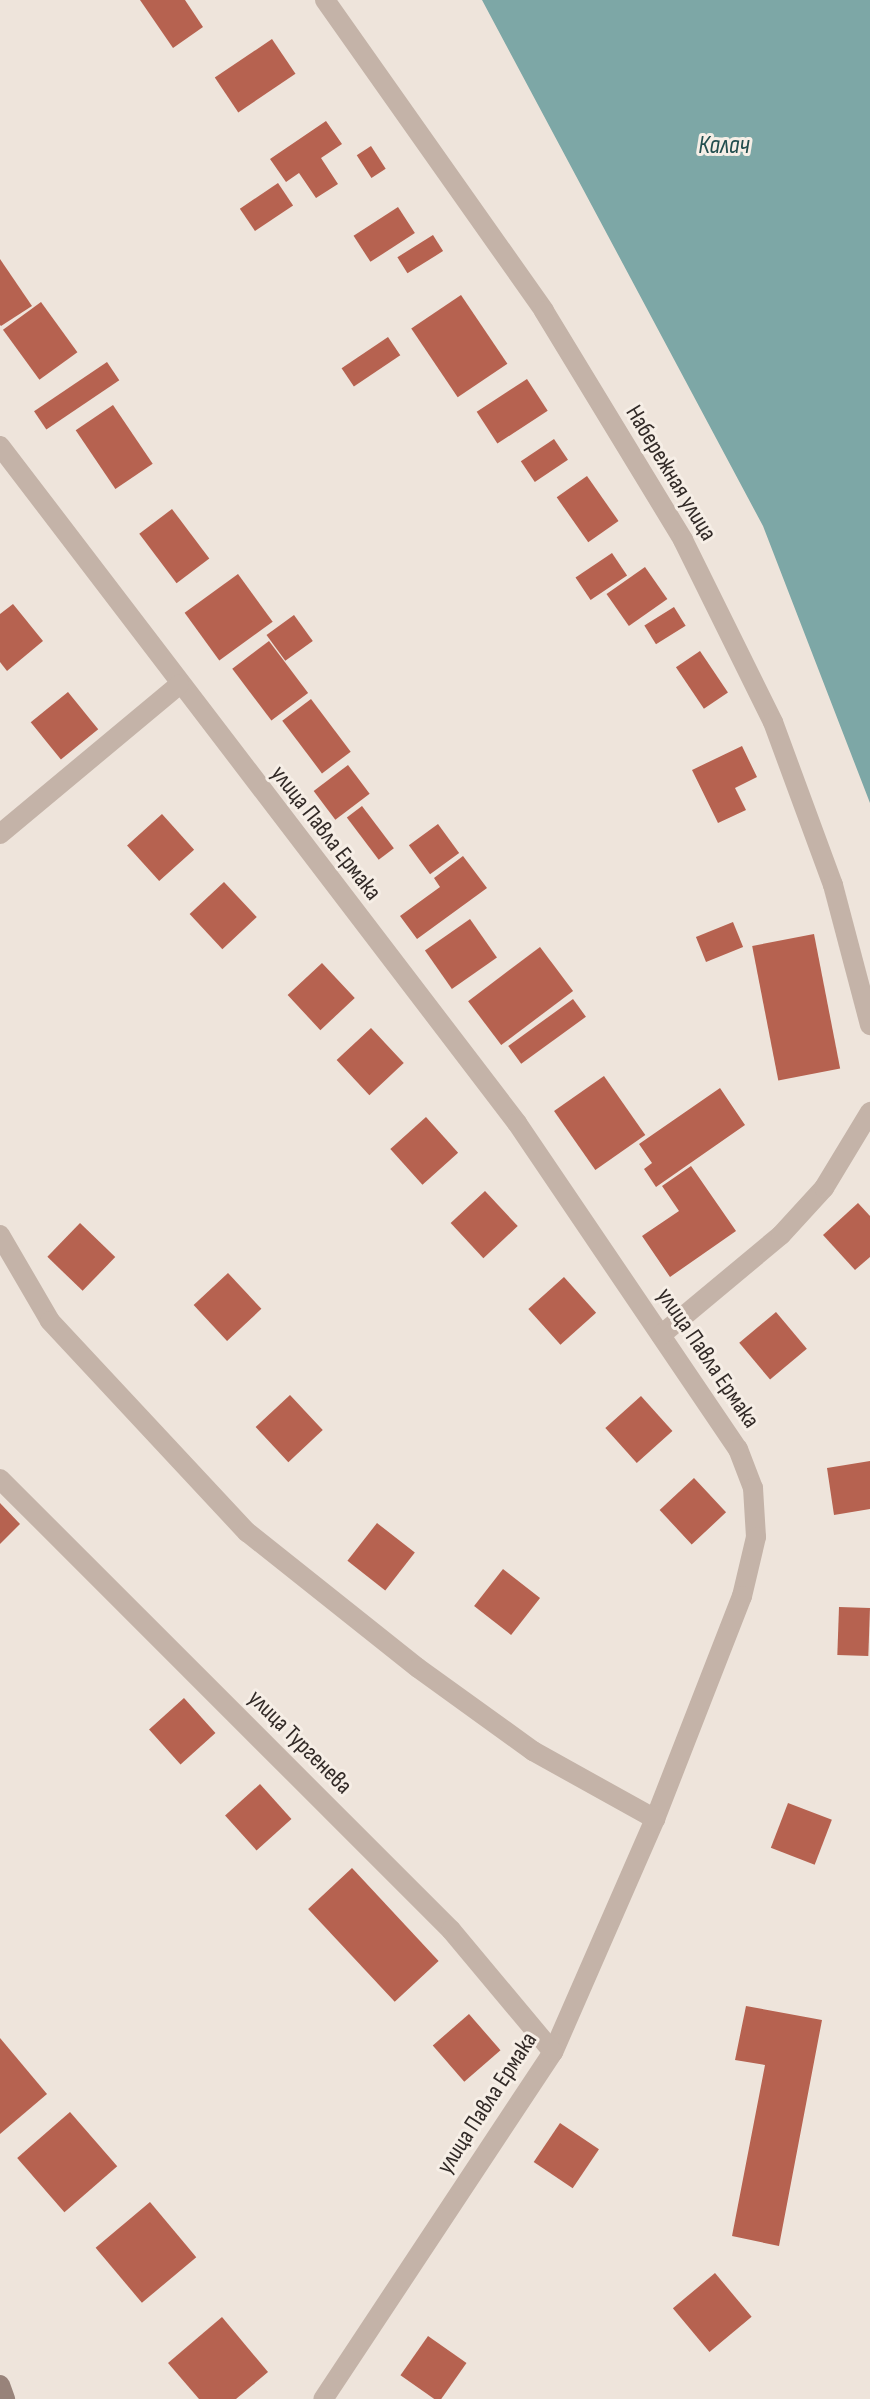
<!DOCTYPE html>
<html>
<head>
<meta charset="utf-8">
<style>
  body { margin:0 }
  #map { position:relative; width:870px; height:2399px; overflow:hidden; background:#eee4db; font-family:"Sofia Sans Condensed",sans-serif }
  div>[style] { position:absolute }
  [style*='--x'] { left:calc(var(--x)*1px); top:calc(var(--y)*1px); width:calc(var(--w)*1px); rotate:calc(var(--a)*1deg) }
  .water>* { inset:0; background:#7da7a6 }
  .building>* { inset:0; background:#b66250; transform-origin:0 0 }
  .lane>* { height:20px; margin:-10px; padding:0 10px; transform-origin:10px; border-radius:10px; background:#c4b3a8 }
  .street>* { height:20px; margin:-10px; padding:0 10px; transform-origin:10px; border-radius:10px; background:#c4b3a8 }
  .secondary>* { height:20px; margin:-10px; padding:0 10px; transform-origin:10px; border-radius:10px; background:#98837a }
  span { translate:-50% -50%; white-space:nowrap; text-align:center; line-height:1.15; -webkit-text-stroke:6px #f6eee6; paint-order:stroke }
  .street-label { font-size:24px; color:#322a27 }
  .water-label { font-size:26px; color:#224e4e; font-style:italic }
</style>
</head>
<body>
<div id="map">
  <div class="water">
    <div style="clip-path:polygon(482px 0,870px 0,870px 803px,763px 526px)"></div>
  </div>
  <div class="building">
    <div style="clip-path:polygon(140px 0,185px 0,203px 27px,173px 48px)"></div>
    <div style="left:272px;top:39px;width:42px;height:69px;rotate:56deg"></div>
    <div style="clip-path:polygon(326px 121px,342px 144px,321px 158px,338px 184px,316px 198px,299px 173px,286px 182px,270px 159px)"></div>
    <div style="left:371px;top:146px;width:27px;height:17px;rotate:57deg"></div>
    <div style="left:278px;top:183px;width:27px;height:46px;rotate:56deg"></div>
    <div style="left:398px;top:207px;width:31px;height:53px;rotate:57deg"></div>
    <div style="left:433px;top:235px;width:19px;height:42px;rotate:58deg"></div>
    <div style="clip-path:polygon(0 259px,32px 306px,1px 326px,0 325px)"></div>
    <div style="left:461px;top:295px;width:83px;height:60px;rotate:56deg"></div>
    <div style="left:41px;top:302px;width:62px;height:47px;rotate:54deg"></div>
    <div style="left:388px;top:337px;width:22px;height:56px;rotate:56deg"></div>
    <div style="left:107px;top:362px;width:22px;height:88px;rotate:56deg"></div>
    <div style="left:527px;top:379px;width:38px;height:60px;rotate:57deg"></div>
    <div style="left:113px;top:405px;width:71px;height:45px;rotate:56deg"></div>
    <div style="left:554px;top:439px;width:25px;height:40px;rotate:56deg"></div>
    <div style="left:587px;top:476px;width:55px;height:37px;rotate:55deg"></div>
    <div style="left:172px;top:509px;width:62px;height:41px;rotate:53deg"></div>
    <div style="left:612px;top:553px;width:27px;height:44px;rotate:56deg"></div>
    <div style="left:645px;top:567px;width:39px;height:47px;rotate:55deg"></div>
    <div style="left:238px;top:574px;width:59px;height:66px;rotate:54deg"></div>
    <div style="clip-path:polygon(13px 604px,43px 641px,7px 671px,0 662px,0 614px)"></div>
    <div style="left:674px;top:607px;width:22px;height:35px;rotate:58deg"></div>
    <div style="left:294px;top:615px;width:32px;height:34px;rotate:54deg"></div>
    <div style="left:269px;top:641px;width:65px;height:46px;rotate:53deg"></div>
    <div style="left:700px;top:651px;width:50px;height:29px;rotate:56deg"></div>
    <div style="left:68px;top:692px;width:48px;height:48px;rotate:51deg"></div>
    <div style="left:311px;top:699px;width:66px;height:36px;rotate:53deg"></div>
    <div style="clip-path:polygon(742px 746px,757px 777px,735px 788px,746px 810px,718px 823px,692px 770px)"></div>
    <div style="left:348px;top:765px;width:36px;height:43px;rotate:53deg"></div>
    <div style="left:362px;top:806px;width:53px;height:19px;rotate:53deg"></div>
    <div style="left:162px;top:814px;width:48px;height:47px;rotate:48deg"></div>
    <div style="left:438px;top:824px;width:36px;height:36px;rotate:54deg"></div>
    <div style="clip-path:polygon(463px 856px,487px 888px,417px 939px,400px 916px,440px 887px,434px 878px)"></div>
    <div style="left:224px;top:882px;width:48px;height:47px;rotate:47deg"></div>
    <div style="left:470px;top:919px;width:47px;height:55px;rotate:55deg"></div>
    <div style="left:733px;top:922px;width:27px;height:40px;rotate:68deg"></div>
    <div style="left:814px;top:934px;width:137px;height:63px;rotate:79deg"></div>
    <div style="left:540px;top:947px;width:55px;height:90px;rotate:53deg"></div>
    <div style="left:322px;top:963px;width:48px;height:47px;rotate:47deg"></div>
    <div style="left:573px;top:999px;width:22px;height:80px;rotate:54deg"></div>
    <div style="left:371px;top:1028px;width:48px;height:47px;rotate:47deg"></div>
    <div style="left:604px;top:1076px;width:72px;height:61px;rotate:55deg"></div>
    <div style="clip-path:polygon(720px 1088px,745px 1125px,656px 1187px,644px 1169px,652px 1163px,639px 1144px)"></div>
    <div style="left:426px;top:1117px;width:48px;height:48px;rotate:48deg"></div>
    <div style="clip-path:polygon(691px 1166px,736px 1231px,670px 1277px,642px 1236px,679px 1211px,662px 1186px)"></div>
    <div style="left:485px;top:1191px;width:48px;height:47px;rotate:47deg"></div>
    <div style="clip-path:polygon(858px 1203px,870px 1216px,870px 1257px,855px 1270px,823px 1235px)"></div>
    <div style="left:80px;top:1223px;width:49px;height:47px;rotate:44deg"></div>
    <div style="left:228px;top:1273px;width:49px;height:47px;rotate:47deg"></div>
    <div style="left:564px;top:1277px;width:48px;height:48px;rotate:48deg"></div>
    <div style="left:776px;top:1312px;width:48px;height:48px;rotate:50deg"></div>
    <div style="left:290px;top:1395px;width:48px;height:47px;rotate:47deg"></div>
    <div style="left:641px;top:1396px;width:47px;height:48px;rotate:48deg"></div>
    <div style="clip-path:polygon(870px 1461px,870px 1509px,834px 1515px,827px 1468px)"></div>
    <div style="left:694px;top:1478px;width:47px;height:47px;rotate:47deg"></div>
    <div style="clip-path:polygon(0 1503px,20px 1524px,0 1544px)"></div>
    <div style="left:377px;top:1523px;width:48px;height:48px;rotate:38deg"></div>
    <div style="left:503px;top:1569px;width:47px;height:47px;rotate:38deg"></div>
    <div style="left:839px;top:1607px;width:31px;height:48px;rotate:2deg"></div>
    <div style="left:184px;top:1698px;width:47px;height:47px;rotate:48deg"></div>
    <div style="left:260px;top:1784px;width:47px;height:47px;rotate:48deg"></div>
    <div style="left:788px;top:1803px;width:47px;height:48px;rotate:21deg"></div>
    <div style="left:352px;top:1868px;width:127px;height:60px;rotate:47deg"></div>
    <div style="clip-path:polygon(746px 2006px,822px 2020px,779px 2246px,732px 2236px,765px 2065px,735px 2060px)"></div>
    <div style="left:469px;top:2014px;width:48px;height:48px;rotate:49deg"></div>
    <div style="clip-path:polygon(0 2038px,47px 2094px,0 2134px)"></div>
    <div style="left:70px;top:2112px;width:72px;height:70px;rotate:49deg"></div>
    <div style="left:560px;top:2123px;width:47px;height:47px;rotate:34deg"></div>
    <div style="left:150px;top:2202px;width:72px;height:71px;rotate:50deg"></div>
    <div style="left:715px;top:2273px;width:57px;height:55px;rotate:50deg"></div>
    <div style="clip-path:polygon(222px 2317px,268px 2372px,236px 2399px,199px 2399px,168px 2363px)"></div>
    <div style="left:428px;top:2336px;width:47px;height:48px;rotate:35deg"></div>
  </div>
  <div class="lane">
    <div style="--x:0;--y:1235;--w:99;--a:59.8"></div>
  </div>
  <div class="street">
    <div style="--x:325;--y:0;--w:380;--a:54.8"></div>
    <div style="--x:544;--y:311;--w:268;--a:58.7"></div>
    <div style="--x:683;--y:540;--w:203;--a:63.7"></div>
    <div style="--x:773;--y:722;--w:174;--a:69.8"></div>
    <div style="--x:833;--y:885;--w:145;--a:75.2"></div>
    <div style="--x:0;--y:446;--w:852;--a:52.63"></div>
    <div style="--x:517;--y:1123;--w:394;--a:55.9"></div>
    <div style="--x:738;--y:1449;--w:42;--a:69"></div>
    <div style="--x:753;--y:1488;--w:49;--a:86.5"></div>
    <div style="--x:756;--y:1537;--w:61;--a:103.3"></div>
    <div style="--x:742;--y:1596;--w:239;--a:111.3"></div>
    <div style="--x:655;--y:1819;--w:254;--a:113.6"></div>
    <div style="--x:553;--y:2052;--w:416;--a:123.5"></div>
    <div style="--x:0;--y:834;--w:233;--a:-39.8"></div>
    <div style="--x:50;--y:1321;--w:289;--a:47"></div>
    <div style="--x:247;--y:1532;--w:218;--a:38.5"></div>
    <div style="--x:418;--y:1668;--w:142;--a:35.8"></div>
    <div style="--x:533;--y:1751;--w:140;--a:29.1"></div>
    <div style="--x:661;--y:1335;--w:156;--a:-39.8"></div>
    <div style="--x:781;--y:1235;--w:64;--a:-47.5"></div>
    <div style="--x:824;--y:1188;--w:89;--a:-58.8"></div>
    <div style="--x:0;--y:1479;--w:638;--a:45"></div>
    <div style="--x:451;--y:1930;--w:159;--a:50.1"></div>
  </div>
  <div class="secondary">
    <div style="--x:0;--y:2385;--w:15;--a:70"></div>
  </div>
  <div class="street-label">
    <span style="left:671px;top:473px;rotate:59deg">Набережная улица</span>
    <span style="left:326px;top:833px;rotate:52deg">улица Павла Ермака</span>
    <span style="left:708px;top:1358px;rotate:56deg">улица Павла Ермака</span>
    <span style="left:300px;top:1742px;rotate:45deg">улица Тургенева</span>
    <span style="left:487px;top:2103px;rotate:-57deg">улица Павла Ермака</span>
  </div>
  <div class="water-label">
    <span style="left:724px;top:146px">Калач</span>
  </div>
</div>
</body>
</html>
